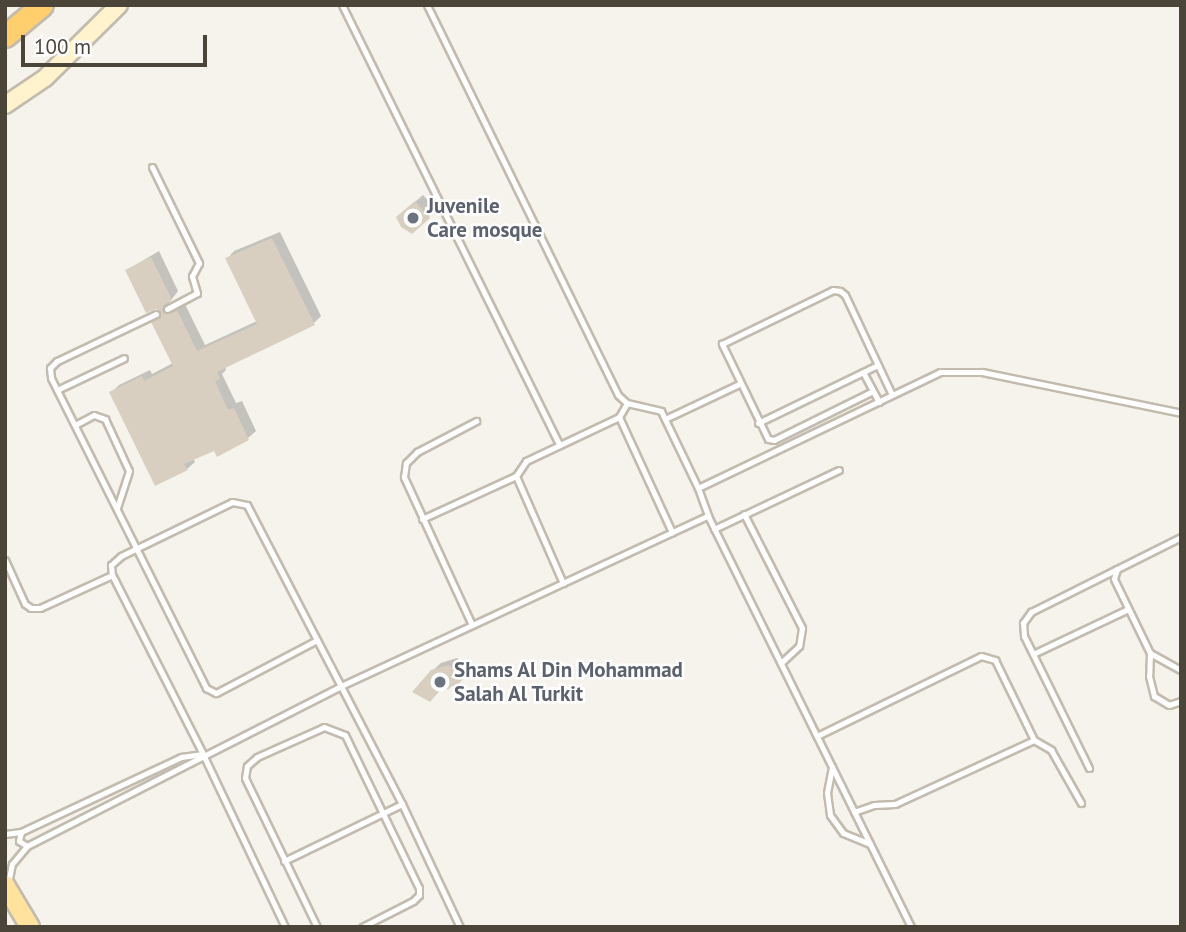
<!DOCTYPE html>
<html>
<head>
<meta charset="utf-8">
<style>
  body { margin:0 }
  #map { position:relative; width:1186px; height:932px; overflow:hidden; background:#f6f3ec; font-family:"PT Sans",sans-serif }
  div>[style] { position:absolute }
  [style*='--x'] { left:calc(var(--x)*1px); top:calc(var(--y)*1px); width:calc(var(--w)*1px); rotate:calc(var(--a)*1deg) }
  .shadow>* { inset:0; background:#0003 }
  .building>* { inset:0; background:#d8cfc1 }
  .roads { filter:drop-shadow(2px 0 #c2bbae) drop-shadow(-2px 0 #c2bbae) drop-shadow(0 2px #c2bbae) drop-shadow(0 -2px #c2bbae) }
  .lane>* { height:5px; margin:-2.5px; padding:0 2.5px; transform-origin:2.5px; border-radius:2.5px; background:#fff }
  .secondary>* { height:16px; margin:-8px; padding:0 8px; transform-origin:8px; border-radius:8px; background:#fff3cd }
  .primary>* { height:18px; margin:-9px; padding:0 9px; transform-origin:9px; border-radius:9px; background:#ffe39c }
  .highway>* { height:21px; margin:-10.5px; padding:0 10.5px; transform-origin:10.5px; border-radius:10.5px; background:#ffcf6e }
  .dots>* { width:19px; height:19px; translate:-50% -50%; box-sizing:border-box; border:4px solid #fff; border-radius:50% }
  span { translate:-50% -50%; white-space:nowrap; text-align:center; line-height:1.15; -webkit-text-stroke:5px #fff; paint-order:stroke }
  .worship-label { font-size:21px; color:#5b616d; font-weight:700 }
  .left { translate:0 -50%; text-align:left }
  .frame { position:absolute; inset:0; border:7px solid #4b4439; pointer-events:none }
  .scale { position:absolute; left:21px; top:35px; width:186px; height:32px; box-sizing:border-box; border:4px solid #4b4439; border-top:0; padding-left:9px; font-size:21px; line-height:24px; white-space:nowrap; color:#4b4439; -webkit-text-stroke:5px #fff; paint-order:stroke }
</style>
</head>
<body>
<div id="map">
  <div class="shadow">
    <div style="clip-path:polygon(423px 195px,436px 209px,429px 217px,406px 210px)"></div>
    <div style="clip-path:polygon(280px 232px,321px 316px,314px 323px,225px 366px,226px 370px,222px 374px,236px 403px,242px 401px,256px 431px,248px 438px,218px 454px,215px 449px,193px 458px,195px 462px,187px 469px,111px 393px,119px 385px,150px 370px,152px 374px,173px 363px,153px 323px,162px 310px,156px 307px,127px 270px,159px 251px,178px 291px,169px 303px,176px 308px,185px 304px,205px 345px,257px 321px,227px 259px,234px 251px)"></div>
    <div style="clip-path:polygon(457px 658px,470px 670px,454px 686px,432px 671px,441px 663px)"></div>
  </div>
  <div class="building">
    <div style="clip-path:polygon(415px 201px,430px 218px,412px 234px,401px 227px,396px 217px)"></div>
    <div style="clip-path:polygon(272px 238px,315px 325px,217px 372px,220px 379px,215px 381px,228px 410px,234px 408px,249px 440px,217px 457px,214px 451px,184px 464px,188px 470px,155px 486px,109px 392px,142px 376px,144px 381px,173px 366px,151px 322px,160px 317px,160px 311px,156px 309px,146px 313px,125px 270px,151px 257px,172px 300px,163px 306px,162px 311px,168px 314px,177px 310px,197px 351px,257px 324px,225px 258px)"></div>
    <div style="clip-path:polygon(449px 665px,464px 678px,455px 688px,452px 686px,448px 690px,444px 686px,430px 702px,412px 692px,431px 670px)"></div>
  </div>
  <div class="roads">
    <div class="lane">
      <div style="--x:342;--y:5;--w:491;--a:63.7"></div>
      <div style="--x:427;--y:5;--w:434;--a:63.9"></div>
      <div style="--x:618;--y:395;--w:12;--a:42"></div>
      <div style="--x:627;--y:403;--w:35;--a:13"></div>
      <div style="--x:661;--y:411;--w:85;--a:64.3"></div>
      <div style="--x:698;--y:488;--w:30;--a:70"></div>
      <div style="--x:708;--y:516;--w:458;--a:63.7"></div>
      <div style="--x:152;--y:167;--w:107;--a:63.9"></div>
      <div style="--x:199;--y:263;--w:15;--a:118"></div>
      <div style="--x:192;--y:276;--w:18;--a:74"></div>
      <div style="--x:197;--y:293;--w:34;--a:152"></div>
      <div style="--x:156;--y:314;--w:110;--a:154.6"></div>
      <div style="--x:57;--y:361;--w:10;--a:135"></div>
      <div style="--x:50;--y:368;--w:10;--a:84"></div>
      <div style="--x:51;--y:378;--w:347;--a:63.4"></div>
      <div style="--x:206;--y:688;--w:11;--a:27"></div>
      <div style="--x:216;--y:693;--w:114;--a:-27.7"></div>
      <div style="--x:863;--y:372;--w:34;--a:62"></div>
      <div style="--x:57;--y:390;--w:74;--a:-25.5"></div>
      <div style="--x:873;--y:391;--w:110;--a:153.7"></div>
      <div style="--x:774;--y:440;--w:6;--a:-171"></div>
      <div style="--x:768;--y:439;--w:106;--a:-115.8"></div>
      <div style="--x:722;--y:344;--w:123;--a:-25.9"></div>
      <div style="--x:833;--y:290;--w:7;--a:8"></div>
      <div style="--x:840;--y:291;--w:6;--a:39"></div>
      <div style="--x:845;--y:295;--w:110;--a:64.8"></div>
      <div style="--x:619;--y:417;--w:127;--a:65.3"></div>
      <div style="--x:665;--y:419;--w:82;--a:-25.3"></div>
      <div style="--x:758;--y:423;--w:133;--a:-25.8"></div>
      <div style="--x:75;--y:425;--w:21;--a:-28"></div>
      <div style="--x:94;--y:415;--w:12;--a:20"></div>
      <div style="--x:105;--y:419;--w:57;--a:65.2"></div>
      <div style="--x:129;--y:471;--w:39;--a:108"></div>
      <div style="--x:516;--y:476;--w:117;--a:66.3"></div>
      <div style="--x:698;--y:488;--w:268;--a:-25.6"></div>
      <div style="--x:940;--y:372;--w:42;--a:0"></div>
      <div style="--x:982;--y:372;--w:203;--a:11.6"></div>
      <div style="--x:744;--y:514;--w:128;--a:63"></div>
      <div style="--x:802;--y:628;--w:18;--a:99"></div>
      <div style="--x:799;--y:646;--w:25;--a:137"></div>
      <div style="--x:422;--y:519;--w:103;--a:-24.6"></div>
      <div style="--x:516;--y:476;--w:18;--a:-56"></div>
      <div style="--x:526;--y:461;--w:103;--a:-25.3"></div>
      <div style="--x:619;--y:417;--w:16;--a:-60"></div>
      <div style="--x:714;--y:529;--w:138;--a:-25.3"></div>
      <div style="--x:1181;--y:537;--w:72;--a:153.4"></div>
      <div style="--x:1117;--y:569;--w:10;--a:107"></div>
      <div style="--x:1114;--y:579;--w:82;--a:64.1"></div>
      <div style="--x:1150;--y:653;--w:23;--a:92"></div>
      <div style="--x:1149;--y:676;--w:21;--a:76"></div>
      <div style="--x:1154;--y:696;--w:17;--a:31"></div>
      <div style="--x:1169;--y:705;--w:13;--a:-18"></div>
      <div style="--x:5;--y:560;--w:48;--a:65.6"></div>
      <div style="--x:25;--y:604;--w:7;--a:34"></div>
      <div style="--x:31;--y:608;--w:9;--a:0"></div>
      <div style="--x:40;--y:608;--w:79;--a:-24.6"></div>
      <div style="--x:472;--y:625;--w:163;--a:-114.7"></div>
      <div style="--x:404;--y:477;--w:14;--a:-82"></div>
      <div style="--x:406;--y:463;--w:16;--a:-45"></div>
      <div style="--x:417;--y:452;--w:67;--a:-27.7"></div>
      <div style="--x:1150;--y:653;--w:35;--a:29"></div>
      <div style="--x:1033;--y:654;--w:105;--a:-25.3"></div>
      <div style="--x:817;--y:736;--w:182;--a:-26"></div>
      <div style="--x:981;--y:656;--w:15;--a:16"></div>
      <div style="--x:995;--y:660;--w:89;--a:64"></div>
      <div style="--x:1034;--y:740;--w:153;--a:155.3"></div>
      <div style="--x:895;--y:804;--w:21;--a:177"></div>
      <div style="--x:874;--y:805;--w:21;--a:161"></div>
      <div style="--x:1034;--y:740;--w:20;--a:30"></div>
      <div style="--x:1051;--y:750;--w:61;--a:60.5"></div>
      <div style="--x:832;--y:767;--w:26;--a:101"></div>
      <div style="--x:827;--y:793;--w:22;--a:82"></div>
      <div style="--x:830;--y:815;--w:22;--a:54"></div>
      <div style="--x:843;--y:833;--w:29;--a:22"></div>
      <div style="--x:1089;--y:768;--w:147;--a:-116.2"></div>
      <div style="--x:1024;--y:636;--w:13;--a:-94"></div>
      <div style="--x:1023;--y:623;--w:14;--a:-54"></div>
      <div style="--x:1031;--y:612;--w:96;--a:-26.6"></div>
      <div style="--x:21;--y:832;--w:9;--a:103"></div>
      <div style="--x:19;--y:841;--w:9;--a:32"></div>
      <div style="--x:5;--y:834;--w:16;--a:-7"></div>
      <div style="--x:21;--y:832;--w:177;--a:-25.1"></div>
      <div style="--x:181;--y:757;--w:22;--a:-8"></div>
      <div style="--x:284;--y:861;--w:131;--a:-25.8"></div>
      <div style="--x:8;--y:884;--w:20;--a:-79"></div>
      <div style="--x:12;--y:864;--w:23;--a:-50"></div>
      <div style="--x:27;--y:846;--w:352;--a:-27"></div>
      <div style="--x:341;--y:686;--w:404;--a:-24.9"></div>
      <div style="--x:285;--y:927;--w:191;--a:-115.4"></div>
      <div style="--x:203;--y:754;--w:201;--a:-116.9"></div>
      <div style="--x:112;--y:575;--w:10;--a:-96"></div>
      <div style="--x:111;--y:565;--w:13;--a:-42"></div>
      <div style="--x:121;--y:556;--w:123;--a:-25.9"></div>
      <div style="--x:232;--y:502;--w:15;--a:11"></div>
      <div style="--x:247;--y:505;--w:337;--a:62.6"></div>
      <div style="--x:402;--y:804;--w:136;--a:64.8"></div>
      <div style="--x:317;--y:927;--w:165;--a:-115.8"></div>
      <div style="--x:245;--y:778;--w:12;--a:-81"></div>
      <div style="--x:247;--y:766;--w:13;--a:-42"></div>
      <div style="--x:257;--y:757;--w:73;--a:-24.1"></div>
      <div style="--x:324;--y:727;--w:22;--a:21"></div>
      <div style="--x:345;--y:735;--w:170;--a:64.2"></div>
      <div style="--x:419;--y:888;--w:7;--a:90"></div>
      <div style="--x:419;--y:895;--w:8;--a:135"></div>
      <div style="--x:413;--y:901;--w:57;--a:153"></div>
    </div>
    <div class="secondary">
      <div style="--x:5;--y:105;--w:48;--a:-34"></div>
      <div style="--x:45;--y:78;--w:104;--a:-44.6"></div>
    </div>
    <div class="primary">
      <div style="--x:5;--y:885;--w:49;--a:59.2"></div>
    </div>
    <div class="highway">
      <div style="--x:5;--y:36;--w:48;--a:-40"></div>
    </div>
  </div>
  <div class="dots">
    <div style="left:413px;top:218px;background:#6b7280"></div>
    <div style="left:440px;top:682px;background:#6b7280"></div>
  </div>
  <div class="worship-label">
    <span class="left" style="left:427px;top:218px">Juvenile<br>Care mosque</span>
    <span class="left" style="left:454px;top:682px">Shams Al Din Mohammad<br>Salah Al Turkit</span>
  </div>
  <div class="frame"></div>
  <div class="scale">100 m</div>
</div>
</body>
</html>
